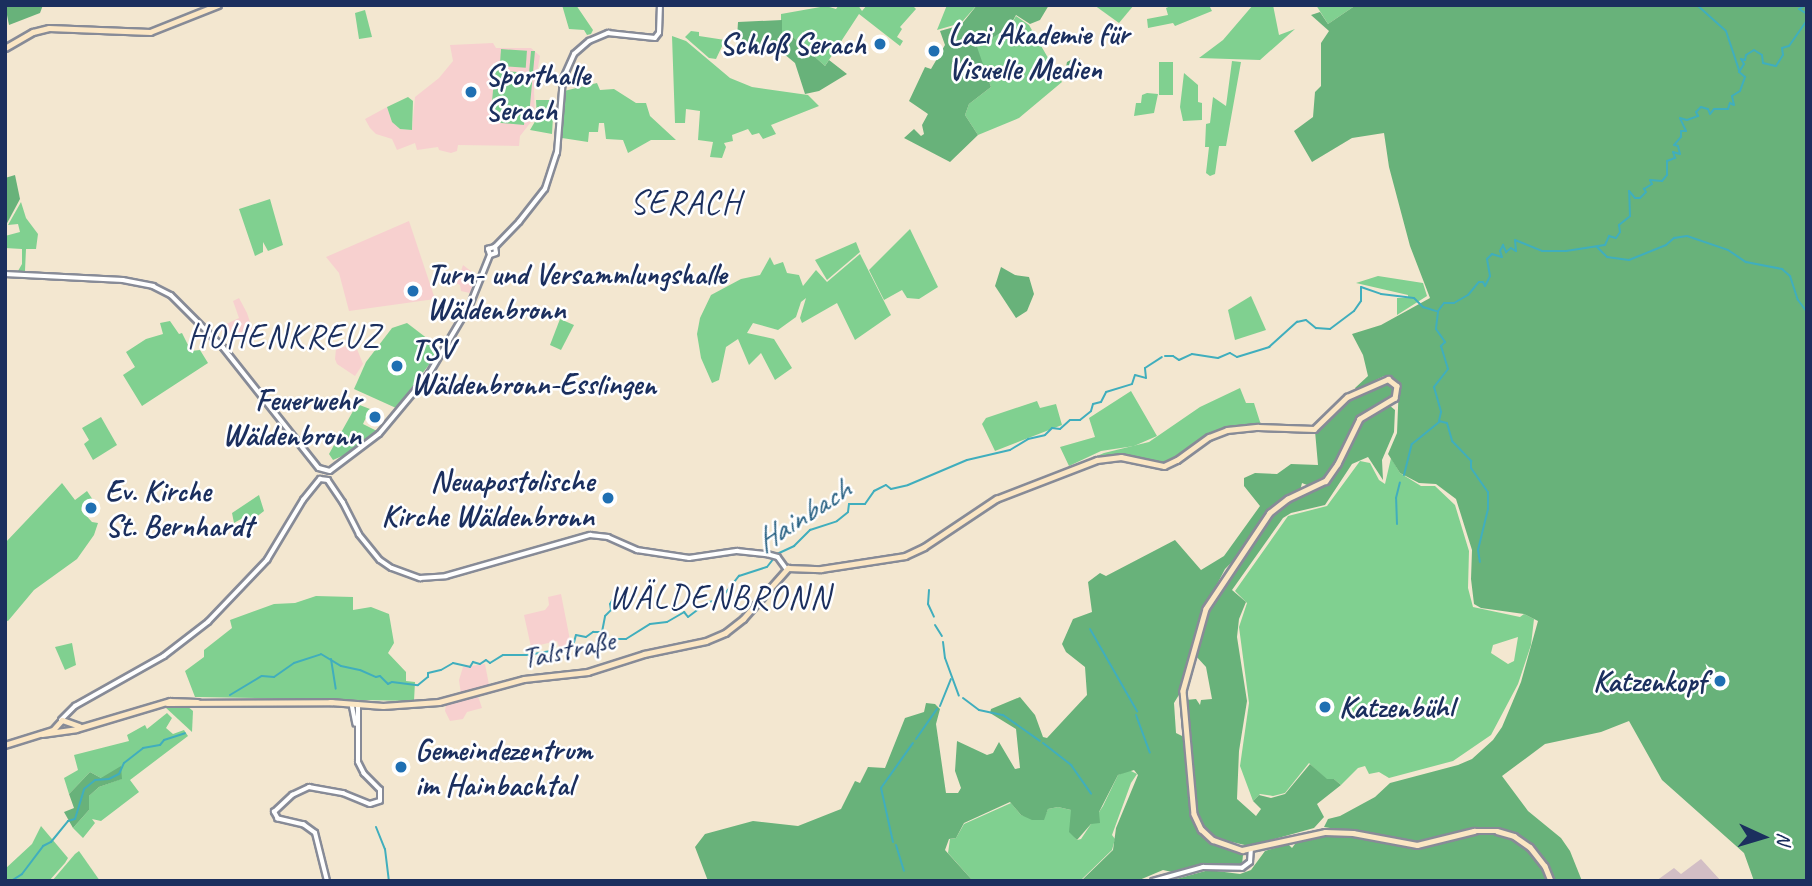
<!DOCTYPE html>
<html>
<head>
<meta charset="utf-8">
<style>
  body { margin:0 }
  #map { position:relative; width:1812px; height:886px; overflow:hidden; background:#f3e7d0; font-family:Caveat,sans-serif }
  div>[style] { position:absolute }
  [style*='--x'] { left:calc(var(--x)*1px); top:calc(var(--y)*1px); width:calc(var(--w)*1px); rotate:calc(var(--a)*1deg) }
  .built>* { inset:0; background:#f7d0cf }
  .industrial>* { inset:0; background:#d2bec5 }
  .green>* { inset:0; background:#80d090; transform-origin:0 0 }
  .forest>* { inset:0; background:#68b27a }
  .stream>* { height:2px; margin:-1px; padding:0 1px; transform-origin:1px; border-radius:1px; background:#40aebd }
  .roads { filter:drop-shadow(2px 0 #878b97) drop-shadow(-2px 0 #878b97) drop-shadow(0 2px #878b97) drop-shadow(0 -2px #878b97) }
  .tertiary>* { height:3.5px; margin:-1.75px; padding:0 1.75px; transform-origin:1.75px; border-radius:1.75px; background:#fff }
  .secondary>* { height:4.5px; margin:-2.25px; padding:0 2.25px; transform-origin:2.25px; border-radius:2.25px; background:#fbe6c4 }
  .dots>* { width:19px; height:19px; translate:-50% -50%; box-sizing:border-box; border:4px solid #fff; border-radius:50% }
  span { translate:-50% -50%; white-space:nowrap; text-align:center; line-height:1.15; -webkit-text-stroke:5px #fff; paint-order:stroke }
  .poi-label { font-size:30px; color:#1b2f5e; font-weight:700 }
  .left { translate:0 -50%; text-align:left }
  .right { translate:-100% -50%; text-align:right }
  .street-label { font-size:30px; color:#1b2f5e }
  .water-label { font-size:32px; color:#2a6284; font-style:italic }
  .quarter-label { font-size:33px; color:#1b2f5e; letter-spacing:2px }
  .frame { position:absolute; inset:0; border:7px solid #1b2f5e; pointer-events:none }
  .north { position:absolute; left:1728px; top:802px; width:70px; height:70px; -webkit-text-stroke:5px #fff; paint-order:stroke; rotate:94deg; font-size:19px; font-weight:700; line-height:28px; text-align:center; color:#1b2f5e }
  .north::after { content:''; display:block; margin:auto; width:24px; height:32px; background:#1b2f5e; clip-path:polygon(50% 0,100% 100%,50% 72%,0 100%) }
</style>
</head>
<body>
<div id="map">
  <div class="built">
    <div style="clip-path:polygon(493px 43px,496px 48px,531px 48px,540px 56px,534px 89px,535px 117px,520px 136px,519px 146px,458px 145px,457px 151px,451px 153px,439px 150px,438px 147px,417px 150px,415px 143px,397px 150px,392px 139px,376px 134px,370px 128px,365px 119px,387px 107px,392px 122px,400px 129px,412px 130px,415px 97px,439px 78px,453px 61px,450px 45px)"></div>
    <div style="clip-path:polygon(409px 221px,435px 299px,349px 311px,339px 273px,326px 257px)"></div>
    <div style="clip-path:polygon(463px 265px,476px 275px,470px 293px,461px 291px,460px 285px,454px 282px,454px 269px,461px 271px)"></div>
    <div style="clip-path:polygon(239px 298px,247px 313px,254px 334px,222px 333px,220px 327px,239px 318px,233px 301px)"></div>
    <div style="clip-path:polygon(355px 344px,363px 364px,355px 376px,337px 364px,335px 359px,336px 349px)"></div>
    <div style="clip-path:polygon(561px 594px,571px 645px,559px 647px,557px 641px,531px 647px,524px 615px,545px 610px,549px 605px,548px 597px)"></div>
    <div style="clip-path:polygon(485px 664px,489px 685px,461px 694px,459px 680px,463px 667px)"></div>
    <div style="clip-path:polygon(478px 696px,482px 708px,467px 712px,463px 719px,450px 721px,445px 711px,446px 704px)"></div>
  </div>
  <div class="industrial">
    <div style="clip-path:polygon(1701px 859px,1721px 881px,1656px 881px,1674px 868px,1681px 874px)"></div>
  </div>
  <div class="green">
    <div style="clip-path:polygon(562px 5px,576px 5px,593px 30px,591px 34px,587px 35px,584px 30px,569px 29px)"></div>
    <div style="clip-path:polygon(839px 5px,858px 5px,862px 11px,867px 5px,912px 5px,916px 9px,900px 27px,902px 29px,897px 37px,903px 41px,900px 46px,859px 14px,825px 66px,793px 37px,781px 33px,781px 14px,826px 6px,836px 9px)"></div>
    <div style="clip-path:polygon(947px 5px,977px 5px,961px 23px,937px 30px)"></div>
    <div style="clip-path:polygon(1094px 5px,1134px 5px,1119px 23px)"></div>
    <div style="clip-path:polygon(1173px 5px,1209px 5px,1212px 11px,1175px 26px,1173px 23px,1148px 28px,1147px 19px,1168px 15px,1166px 8px)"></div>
    <div style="clip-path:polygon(1253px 5px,1273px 5px,1279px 35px,1295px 29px,1260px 60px,1199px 58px,1223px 40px)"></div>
    <div style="clip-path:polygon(1316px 5px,1356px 5px,1328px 24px)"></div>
    <div style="clip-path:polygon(365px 10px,372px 37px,359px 39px,355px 13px)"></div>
    <div style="clip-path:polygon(1016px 16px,1029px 25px,1062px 82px,1019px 118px,978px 135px,965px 115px,969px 104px,991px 87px,976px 47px,1009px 28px)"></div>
    <div style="clip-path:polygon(691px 31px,699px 32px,699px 36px,725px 40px,716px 59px,709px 58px,685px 37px)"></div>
    <div style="clip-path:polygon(672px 36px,686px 41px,730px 78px,752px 87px,808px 95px,819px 106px,771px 125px,776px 134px,763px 139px,759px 133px,752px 135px,748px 129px,732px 135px,733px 141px,724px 143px,726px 147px,722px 158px,710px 157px,713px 142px,698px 140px,700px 111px,686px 109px,685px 123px,675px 123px)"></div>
    <div style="left:501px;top:49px;width:26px;height:17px;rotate:4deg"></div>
    <div style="clip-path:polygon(531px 51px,535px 51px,529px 116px,525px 116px,524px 125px,490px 122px,495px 70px,529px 73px)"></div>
    <div style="clip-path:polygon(1232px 61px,1241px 62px,1226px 146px,1219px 146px,1215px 174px,1210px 176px,1206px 173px,1209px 147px,1205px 147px,1206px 124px,1210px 123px,1213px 97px,1226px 106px)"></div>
    <div style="left:1159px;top:62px;width:14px;height:33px"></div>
    <div style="clip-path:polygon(1184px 73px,1198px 85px,1198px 102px,1202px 103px,1202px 120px,1183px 121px,1180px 107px)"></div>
    <div style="clip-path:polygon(597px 83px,600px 90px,614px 89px,636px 103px,646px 103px,650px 116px,676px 140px,651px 140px,628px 153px,623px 140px,606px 139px,604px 123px,599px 123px,598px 132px,589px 132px,588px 142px,562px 138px,564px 91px)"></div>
    <div style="clip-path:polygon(1147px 93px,1158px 94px,1154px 113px,1134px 116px,1136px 103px,1141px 103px,1142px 95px)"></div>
    <div style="clip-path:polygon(408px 97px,413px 101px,412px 130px,400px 129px,392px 122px,387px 107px)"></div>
    <div style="clip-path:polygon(536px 100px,554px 100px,552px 134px,530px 130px,537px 118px)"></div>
    <div style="clip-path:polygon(270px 199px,283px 245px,268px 251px,263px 242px,263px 252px,255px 256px,239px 209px)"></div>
    <div style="clip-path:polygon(21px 202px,26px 218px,38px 234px,36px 249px,26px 249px,25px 271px,18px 271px,22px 264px,22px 249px,5px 248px,5px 236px,20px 232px,18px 224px,8px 225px)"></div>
    <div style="clip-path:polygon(910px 229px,938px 287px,919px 299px,907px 298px,902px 290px,884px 300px,869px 270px)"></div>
    <div style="clip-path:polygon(856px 242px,860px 252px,827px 280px,815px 260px)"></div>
    <div style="clip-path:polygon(860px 254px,891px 315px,855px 340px,837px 303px,802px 323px,800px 318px,806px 298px,801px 302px,796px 317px,778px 330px,753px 323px,747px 333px,774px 339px,792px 368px,775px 380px,761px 353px,749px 365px,738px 339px,726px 347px,719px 380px,712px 383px,701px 358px,697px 334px,700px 318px,711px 295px,741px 279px,760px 275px,770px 257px,774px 265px,783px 262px,787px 273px,799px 275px,803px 286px,816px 270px,827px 282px)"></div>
    <div style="clip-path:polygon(1378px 276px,1423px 283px,1427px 296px,1397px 315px,1397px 298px,1408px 298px,1408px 295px,1356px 283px)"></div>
    <div style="clip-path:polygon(1251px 296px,1266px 330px,1235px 340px,1228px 310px)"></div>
    <div style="clip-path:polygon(560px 319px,574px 325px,561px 350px,550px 345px)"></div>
    <div style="clip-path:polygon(170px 321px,179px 334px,182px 333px,191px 351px,200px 350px,208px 363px,142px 406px,123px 375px,135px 367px,126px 352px,146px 339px,163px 334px,160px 323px)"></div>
    <div style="clip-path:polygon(407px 323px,441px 349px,396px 408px,354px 389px,366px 362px,392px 328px)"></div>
    <div style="clip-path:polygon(1240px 388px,1246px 403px,1254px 403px,1261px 425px,1216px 431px,1164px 464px,1118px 454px,1085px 461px,1104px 453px,1149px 442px,1200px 407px)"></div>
    <div style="clip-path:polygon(1131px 391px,1157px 436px,1134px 446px,1101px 451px,1069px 466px,1060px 447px,1095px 437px,1089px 418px)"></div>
    <div style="clip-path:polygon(1037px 401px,1040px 408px,1056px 404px,1062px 425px,995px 451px,982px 424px,986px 418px)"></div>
    <div style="clip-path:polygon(357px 404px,370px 409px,363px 424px,377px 431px,347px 454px,333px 460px,329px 454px)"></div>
    <div style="clip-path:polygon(101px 417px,117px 445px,93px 460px,84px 444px,89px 440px,82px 428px)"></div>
    <div style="clip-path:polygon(evenodd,1391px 458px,1400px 473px,1421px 486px,1435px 486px,1455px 505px,1469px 551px,1468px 588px,1473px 607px,1520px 617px,1524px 614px,1534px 619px,1531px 645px,1518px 684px,1491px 735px,1453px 761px,1389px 778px,1379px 772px,1369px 774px,1365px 766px,1358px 768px,1341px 785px,1334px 779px,1327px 780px,1309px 763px,1285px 793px,1273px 796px,1260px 794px,1253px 801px,1240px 766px,1249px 703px,1239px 627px,1247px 603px,1235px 591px,1288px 516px,1327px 506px,1360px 461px,1370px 463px,1379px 480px,1385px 484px,1391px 458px,1518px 637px,1514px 661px,1508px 664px,1491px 653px,1493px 645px,1518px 637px)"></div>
    <div style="clip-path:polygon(62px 483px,75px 500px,87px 491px,93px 500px,81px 510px,92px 522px,98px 523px,94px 535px,77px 559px,34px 590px,8px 621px,5px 620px,5px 543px)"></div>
    <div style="clip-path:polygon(259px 495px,264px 511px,251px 521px,248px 515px,234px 523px,232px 513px)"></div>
    <div style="clip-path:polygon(316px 596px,353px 597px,353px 610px,371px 607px,389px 614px,394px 643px,388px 653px,406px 672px,406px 681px,415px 682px,414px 701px,195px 697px,185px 671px,204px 657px,204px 650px,232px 628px,230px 620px,274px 604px,295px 603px)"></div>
    <div style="clip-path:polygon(72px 643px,76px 665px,65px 670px,55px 647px)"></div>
    <div style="clip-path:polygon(187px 706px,193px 711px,192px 732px,165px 707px)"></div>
    <div style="clip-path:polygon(167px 713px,172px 718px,166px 728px,173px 734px,184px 730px,188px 736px,130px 780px,139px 792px,101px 821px,92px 819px,95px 823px,83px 838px,73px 828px,89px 810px,89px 796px,99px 787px,121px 779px,101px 778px,90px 772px,69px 794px,64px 778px,78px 770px,74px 755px,129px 741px,127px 735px,145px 725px,147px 729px)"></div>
    <div style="clip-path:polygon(1129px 770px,1137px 774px,1131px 783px,1112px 835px,1115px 839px,1112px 850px,1080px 881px,973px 881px,948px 853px,950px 839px,956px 838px,964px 824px,1011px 803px,1021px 815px,1043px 820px,1048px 809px,1058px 807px,1071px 810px,1073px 835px,1077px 840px,1081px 839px,1103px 806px,1118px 775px)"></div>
    <div style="clip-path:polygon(41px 826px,68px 858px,65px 863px,49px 881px,5px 881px,5px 869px,32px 844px)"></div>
    <div style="clip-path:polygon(79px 851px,100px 881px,52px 881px,75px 854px)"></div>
  </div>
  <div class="forest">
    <div style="clip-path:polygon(5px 5px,43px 5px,40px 13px,9px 25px)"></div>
    <div style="clip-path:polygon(977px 5px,1049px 5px,1040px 20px,1030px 24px,1016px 15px,1009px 28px,977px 47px,991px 87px,969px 104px,965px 115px,978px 135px,950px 162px,904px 138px,914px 129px,921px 136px,924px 134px,922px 125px,928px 114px,909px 101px,925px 67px,931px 69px,945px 45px,940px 31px,961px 25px)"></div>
    <div style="clip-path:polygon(1356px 5px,1807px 5px,1807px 881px,1754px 881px,1744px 853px,1662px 780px,1629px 721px,1601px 732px,1545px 744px,1502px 776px,1528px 811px,1561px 838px,1570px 851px,1582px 881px,1553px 881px,1547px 865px,1532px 846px,1501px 829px,1476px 829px,1417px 843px,1324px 827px,1328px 819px,1340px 816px,1375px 797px,1390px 783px,1458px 765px,1472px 759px,1493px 740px,1502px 727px,1521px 682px,1538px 621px,1524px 614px,1481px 608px,1474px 604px,1471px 579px,1472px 550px,1456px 499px,1436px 484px,1419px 483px,1400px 473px,1388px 454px,1397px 433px,1399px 383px,1392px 377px,1384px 376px,1356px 390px,1355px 388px,1368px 376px,1363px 355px,1352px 334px,1381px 325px,1430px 298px,1410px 246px,1389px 167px,1384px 133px,1352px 138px,1312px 162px,1294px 131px,1313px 117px,1315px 92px,1321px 86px,1321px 43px,1329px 31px,1311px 15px,1320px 12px,1328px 24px)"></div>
    <div style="clip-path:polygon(782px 20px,782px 34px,793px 37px,825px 66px,829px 60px,847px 74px,819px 91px,805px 94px,795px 63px,772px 44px,754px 45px,750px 53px,736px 54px,738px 22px)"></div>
    <div style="clip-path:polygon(1076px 57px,1079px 58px,1085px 70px,1065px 78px,1058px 67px,1066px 67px,1067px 62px)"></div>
    <div style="clip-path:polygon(15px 175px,20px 199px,5px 227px,5px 178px)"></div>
    <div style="clip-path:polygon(1001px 267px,1015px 275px,1029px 277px,1034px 294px,1027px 311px,1016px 318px,995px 286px)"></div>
    <div style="clip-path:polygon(1387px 382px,1394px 386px,1394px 394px,1357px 418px,1339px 459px,1325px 478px,1312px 487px,1302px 483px,1300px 491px,1271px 509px,1243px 551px,1225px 569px,1203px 611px,1180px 693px,1174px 703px,1176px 733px,1184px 737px,1189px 803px,1194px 820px,1213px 844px,1243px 855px,1242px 865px,1210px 864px,1172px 872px,1163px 870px,1137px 881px,1081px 881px,1113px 850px,1116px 828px,1138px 775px,1134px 770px,1118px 775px,1099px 812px,1100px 823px,1091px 824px,1077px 840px,1069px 832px,1071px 810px,1058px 807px,1048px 809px,1044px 820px,1032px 820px,1021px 815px,1010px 802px,964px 823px,956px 838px,949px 839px,945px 850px,973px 881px,708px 881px,695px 847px,705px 834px,753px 821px,798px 826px,841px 809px,855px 781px,860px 783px,868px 767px,885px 768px,905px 718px,924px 712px,926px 703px,935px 704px,940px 709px,936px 724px,946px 793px,958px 793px,961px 788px,955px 771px,957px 741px,987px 755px,993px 753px,999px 742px,1015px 769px,1020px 768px,1016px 729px,990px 713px,991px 709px,1020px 697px,1035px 715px,1043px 737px,1047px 738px,1087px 695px,1085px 667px,1066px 652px,1062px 644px,1073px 619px,1092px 612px,1088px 582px,1100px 573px,1106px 576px,1175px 540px,1201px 570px,1224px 556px,1260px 506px,1244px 486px,1244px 478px,1255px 473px,1277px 474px,1291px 464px,1318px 465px,1315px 431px,1325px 425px,1345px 402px)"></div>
    <div style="clip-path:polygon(1389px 405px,1395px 410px,1394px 432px,1382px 460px,1383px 480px,1368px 457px,1352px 464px,1325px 505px,1291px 513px,1283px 518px,1232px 590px,1246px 602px,1239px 619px,1237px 637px,1247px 701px,1239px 751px,1237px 799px,1256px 816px,1261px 809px,1253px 801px,1259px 795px,1271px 798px,1285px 794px,1310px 764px,1327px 779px,1334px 779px,1341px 785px,1317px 804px,1324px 817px,1314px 828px,1249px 846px,1215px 838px,1203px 828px,1196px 813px,1186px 700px,1196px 699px,1200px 705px,1201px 700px,1212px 699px,1206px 667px,1195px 655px,1208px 609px,1273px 513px,1286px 503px,1326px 484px,1342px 462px,1362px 419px)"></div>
    <div style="clip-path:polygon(121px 766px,122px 779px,99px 787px,89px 796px,89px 810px,73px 828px,64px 812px,74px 808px,69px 794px,90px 772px,101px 778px)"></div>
    <div style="clip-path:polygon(1484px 832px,1506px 835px,1525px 845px,1540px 861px,1549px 881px,1169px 881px,1209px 870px,1240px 874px,1251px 870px,1265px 851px,1288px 844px,1292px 848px,1298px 840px,1318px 836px,1358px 836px,1419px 846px)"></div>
  </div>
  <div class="stream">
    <div style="--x:1697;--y:5;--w:39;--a:42"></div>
    <div style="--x:1726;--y:31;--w:41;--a:71.6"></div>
    <div style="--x:1806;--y:5;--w:8;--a:150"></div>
    <div style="--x:1799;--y:9;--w:9;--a:32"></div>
    <div style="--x:1597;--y:247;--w:14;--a:45"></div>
    <div style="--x:1607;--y:257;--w:22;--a:8"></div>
    <div style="--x:1629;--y:260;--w:40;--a:-22"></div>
    <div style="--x:1666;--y:245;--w:11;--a:-41"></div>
    <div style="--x:1674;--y:238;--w:13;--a:-9"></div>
    <div style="--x:1687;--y:236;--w:43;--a:18.9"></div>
    <div style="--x:1728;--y:250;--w:22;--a:34"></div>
    <div style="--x:1746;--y:262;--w:37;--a:11"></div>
    <div style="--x:1782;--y:269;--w:11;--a:41"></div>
    <div style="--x:1790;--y:276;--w:25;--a:72"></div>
    <div style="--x:1798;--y:300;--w:15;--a:53"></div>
    <div style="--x:1438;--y:311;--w:10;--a:-53"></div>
    <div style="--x:1444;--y:303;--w:10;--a:0"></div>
    <div style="--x:1454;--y:303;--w:16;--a:-30"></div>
    <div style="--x:1468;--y:295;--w:17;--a:-50"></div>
    <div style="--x:1479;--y:282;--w:4;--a:0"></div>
    <div style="--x:1483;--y:282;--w:4;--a:63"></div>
    <div style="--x:1485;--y:286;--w:11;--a:-63"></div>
    <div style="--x:1490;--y:276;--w:17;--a:-100"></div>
    <div style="--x:1487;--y:259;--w:7;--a:-45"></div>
    <div style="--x:1492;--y:254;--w:10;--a:17"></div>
    <div style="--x:1502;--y:257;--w:6;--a:-108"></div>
    <div style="--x:1500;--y:251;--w:7;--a:-63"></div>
    <div style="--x:1503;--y:245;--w:8;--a:67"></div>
    <div style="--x:1506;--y:252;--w:6;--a:-39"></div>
    <div style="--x:1511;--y:248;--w:6;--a:31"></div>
    <div style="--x:1516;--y:251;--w:11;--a:-95"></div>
    <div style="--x:1515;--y:240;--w:29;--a:22"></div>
    <div style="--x:1542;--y:251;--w:24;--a:0"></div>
    <div style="--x:1566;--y:251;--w:39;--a:-9"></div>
    <div style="--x:1605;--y:245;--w:10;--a:-66"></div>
    <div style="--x:1609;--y:236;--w:7;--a:16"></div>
    <div style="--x:1616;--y:238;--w:7;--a:-56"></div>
    <div style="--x:1620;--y:232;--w:7;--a:-98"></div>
    <div style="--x:1619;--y:225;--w:14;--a:-39"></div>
    <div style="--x:1630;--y:216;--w:25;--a:-92"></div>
    <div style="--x:1629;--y:191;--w:9;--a:49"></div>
    <div style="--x:1635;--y:198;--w:5;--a:0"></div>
    <div style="--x:1640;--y:198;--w:8;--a:-45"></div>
    <div style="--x:1646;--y:192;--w:4;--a:-124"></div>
    <div style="--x:1644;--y:189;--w:9;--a:-32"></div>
    <div style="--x:1652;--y:184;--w:4;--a:-117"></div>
    <div style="--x:1650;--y:180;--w:12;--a:5"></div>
    <div style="--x:1662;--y:181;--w:8;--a:-50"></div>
    <div style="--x:1667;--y:175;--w:14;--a:-90"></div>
    <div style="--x:1667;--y:161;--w:9;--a:-21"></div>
    <div style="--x:1675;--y:158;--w:6;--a:-108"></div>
    <div style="--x:1673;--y:152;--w:7;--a:16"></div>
    <div style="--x:1680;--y:154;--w:8;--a:-104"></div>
    <div style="--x:1678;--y:146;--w:4;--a:-166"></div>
    <div style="--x:1674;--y:145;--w:11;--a:-49"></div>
    <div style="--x:1681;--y:137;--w:6;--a:-90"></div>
    <div style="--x:1681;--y:131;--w:5;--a:0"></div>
    <div style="--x:1686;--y:131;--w:14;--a:-115"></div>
    <div style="--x:1680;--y:118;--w:7;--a:16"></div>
    <div style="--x:1687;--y:120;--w:12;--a:-20"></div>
    <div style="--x:1698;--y:116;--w:4;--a:-117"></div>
    <div style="--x:1696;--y:112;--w:7;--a:-45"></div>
    <div style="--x:1701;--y:107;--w:7;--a:16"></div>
    <div style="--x:1708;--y:109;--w:5;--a:68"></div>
    <div style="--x:1710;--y:114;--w:6;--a:-51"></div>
    <div style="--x:1714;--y:109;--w:14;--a:0"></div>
    <div style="--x:1728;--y:109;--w:6;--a:-72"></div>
    <div style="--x:1730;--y:103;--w:4;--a:27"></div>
    <div style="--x:1734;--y:105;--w:9;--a:-103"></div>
    <div style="--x:1732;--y:96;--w:9;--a:-32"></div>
    <div style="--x:1740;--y:91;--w:15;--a:-70"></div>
    <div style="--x:1745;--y:77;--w:8;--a:-140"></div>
    <div style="--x:1739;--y:72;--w:9;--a:-58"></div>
    <div style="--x:1744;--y:64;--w:6;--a:-121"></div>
    <div style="--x:1741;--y:59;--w:4;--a:14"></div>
    <div style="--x:1745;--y:60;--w:5;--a:-79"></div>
    <div style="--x:1746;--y:55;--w:9;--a:-32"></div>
    <div style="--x:1754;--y:50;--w:9;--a:32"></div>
    <div style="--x:1762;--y:55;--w:8;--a:83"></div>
    <div style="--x:1763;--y:63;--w:13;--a:13"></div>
    <div style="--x:1776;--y:66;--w:13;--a:-58"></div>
    <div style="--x:1783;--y:55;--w:7;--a:-98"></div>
    <div style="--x:1782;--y:48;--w:7;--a:-16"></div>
    <div style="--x:1789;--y:46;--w:32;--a:-55"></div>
    <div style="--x:1438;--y:312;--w:17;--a:97"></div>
    <div style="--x:1436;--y:329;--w:16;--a:55"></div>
    <div style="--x:1445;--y:342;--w:6;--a:135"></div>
    <div style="--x:1441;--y:346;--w:24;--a:73"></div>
    <div style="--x:1448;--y:369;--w:23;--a:128"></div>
    <div style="--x:1434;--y:387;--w:26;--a:74"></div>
    <div style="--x:1441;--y:412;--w:9;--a:103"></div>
    <div style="--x:1439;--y:421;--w:8;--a:14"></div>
    <div style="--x:1447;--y:423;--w:19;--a:74"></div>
    <div style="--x:1452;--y:441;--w:28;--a:46"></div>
    <div style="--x:1471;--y:461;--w:7;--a:90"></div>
    <div style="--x:1471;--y:468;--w:29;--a:55"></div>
    <div style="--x:1488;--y:492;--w:17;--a:90"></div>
    <div style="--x:1488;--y:509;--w:42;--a:103.7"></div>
    <div style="--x:1478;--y:550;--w:12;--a:81"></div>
    <div style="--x:1165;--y:356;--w:8;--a:0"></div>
    <div style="--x:1173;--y:356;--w:7;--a:34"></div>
    <div style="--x:1179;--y:360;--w:14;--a:-25"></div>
    <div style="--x:1192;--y:354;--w:26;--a:9"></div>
    <div style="--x:1218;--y:358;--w:13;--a:-23"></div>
    <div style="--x:1230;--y:353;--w:8;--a:30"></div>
    <div style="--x:1237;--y:357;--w:34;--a:-17"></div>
    <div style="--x:1269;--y:347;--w:38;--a:-42"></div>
    <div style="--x:1297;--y:322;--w:9;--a:-13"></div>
    <div style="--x:1306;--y:320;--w:13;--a:39"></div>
    <div style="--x:1316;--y:328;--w:14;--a:4"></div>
    <div style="--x:1330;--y:329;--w:30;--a:-37"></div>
    <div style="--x:1354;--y:311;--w:12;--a:-55"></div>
    <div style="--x:1361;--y:301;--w:14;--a:-90"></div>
    <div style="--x:1361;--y:287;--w:21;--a:19"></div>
    <div style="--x:1381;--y:294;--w:33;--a:7"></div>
    <div style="--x:1414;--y:298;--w:13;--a:45"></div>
    <div style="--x:1423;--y:307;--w:14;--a:17"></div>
    <div style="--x:1404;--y:475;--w:32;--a:-76"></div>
    <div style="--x:1412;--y:444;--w:35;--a:-39"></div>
    <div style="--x:1397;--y:524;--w:26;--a:-92"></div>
    <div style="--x:1396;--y:498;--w:16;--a:-76"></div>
    <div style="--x:929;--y:590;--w:14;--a:94"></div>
    <div style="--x:928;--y:604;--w:14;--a:65"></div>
    <div style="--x:935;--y:625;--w:13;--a:58"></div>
    <div style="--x:1090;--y:629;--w:95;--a:60.2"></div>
    <div style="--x:602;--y:632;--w:16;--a:-79"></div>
    <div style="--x:605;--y:616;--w:8;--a:-45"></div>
    <div style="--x:611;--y:610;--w:6;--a:-99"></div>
    <div style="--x:610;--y:604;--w:9;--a:-58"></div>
    <div style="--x:943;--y:642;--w:16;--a:83"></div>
    <div style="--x:945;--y:658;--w:40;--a:69.8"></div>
    <div style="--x:331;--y:659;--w:30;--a:81"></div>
    <div style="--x:230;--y:695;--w:37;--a:-31"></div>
    <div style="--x:262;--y:676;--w:12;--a:5"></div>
    <div style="--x:274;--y:677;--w:24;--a:-35"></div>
    <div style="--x:294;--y:663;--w:28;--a:-18"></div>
    <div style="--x:321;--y:654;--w:23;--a:31"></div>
    <div style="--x:341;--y:666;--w:19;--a:12"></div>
    <div style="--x:360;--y:670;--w:17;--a:24"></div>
    <div style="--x:376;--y:677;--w:4;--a:-14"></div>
    <div style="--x:380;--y:676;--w:11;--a:45"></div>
    <div style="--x:388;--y:684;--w:4;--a:-27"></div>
    <div style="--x:392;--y:682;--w:26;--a:7"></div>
    <div style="--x:418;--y:685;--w:13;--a:-39"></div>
    <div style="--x:428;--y:677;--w:4;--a:-90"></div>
    <div style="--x:428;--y:673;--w:13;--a:-13"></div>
    <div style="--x:441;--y:670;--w:14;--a:-30"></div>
    <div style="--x:453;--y:663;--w:17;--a:13"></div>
    <div style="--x:470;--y:667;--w:6;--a:-59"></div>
    <div style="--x:473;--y:662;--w:7;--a:16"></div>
    <div style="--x:480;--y:664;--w:7;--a:-34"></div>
    <div style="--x:486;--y:660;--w:5;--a:37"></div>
    <div style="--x:490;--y:663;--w:15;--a:-32"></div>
    <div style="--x:503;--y:655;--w:25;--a:0"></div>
    <div style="--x:528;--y:655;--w:40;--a:-10"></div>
    <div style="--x:567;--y:648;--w:6;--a:-18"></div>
    <div style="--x:573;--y:646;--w:11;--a:-75"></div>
    <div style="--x:576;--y:635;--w:10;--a:11"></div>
    <div style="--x:586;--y:637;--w:9;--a:-36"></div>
    <div style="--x:593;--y:632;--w:9;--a:0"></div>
    <div style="--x:602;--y:632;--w:8;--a:67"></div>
    <div style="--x:605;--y:639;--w:21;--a:0"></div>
    <div style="--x:626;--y:639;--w:28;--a:-32"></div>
    <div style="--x:650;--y:624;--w:17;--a:-7"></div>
    <div style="--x:667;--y:622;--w:20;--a:-30"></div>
    <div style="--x:684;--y:612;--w:6;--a:51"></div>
    <div style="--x:688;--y:617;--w:25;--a:-37"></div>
    <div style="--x:708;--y:602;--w:12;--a:-9"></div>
    <div style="--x:720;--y:600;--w:31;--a:-52"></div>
    <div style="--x:739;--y:576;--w:29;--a:-18"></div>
    <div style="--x:767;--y:567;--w:16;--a:-52"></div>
    <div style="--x:777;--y:554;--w:19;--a:-25"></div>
    <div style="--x:794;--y:546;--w:23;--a:-45"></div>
    <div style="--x:810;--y:530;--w:28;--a:-18"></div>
    <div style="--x:837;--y:521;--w:14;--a:-39"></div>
    <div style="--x:848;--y:512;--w:8;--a:-83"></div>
    <div style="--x:849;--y:504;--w:16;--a:0"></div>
    <div style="--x:865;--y:504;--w:16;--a:-55"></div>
    <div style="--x:874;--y:491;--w:13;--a:-27"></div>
    <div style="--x:886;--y:485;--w:6;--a:39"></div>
    <div style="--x:891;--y:489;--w:17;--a:-13"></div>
    <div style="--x:908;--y:485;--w:64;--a:-23"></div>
    <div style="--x:967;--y:460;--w:44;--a:-13.1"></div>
    <div style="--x:1010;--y:450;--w:21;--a:-31"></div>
    <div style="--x:1028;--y:439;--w:17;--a:-13"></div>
    <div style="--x:1045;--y:435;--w:10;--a:-45"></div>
    <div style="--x:1052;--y:428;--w:8;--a:7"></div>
    <div style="--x:1060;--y:429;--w:13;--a:-42"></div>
    <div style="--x:1070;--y:420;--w:10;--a:0"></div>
    <div style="--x:1080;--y:420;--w:14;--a:-39"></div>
    <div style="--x:1091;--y:411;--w:7;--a:-74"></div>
    <div style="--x:1093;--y:404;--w:8;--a:-14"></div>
    <div style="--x:1101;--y:402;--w:11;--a:-63"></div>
    <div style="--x:1106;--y:392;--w:27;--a:-17"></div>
    <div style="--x:1132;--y:384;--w:9;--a:-72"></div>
    <div style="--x:1135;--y:375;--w:11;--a:15"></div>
    <div style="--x:1146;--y:378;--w:10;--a:-96"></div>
    <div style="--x:1145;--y:368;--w:20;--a:-33"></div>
    <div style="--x:963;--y:698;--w:20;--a:37"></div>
    <div style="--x:979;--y:710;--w:25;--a:12"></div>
    <div style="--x:1003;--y:715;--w:45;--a:35.1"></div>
    <div style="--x:940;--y:706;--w:29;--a:-68"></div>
    <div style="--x:1136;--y:715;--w:40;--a:69.8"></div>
    <div style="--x:916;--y:739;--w:37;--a:-55"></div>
    <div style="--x:1043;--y:743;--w:36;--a:38"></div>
    <div style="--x:1071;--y:765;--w:35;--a:55"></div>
    <div style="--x:376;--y:827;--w:24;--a:68"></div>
    <div style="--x:385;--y:849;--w:32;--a:83"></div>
    <div style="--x:893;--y:842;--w:55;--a:-102.5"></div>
    <div style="--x:881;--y:788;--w:55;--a:-54.6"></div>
    <div style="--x:896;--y:845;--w:27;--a:73"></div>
    <div style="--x:11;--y:881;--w:13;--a:-32"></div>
    <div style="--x:22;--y:874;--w:35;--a:-53"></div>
    <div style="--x:43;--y:846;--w:9;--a:-27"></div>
    <div style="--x:51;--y:842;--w:27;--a:-51"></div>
    <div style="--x:68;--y:821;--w:7;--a:-16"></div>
    <div style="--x:75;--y:819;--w:31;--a:-73"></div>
    <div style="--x:84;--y:789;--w:14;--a:-39"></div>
    <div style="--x:95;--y:780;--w:14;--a:-4"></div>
    <div style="--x:109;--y:779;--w:11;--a:-27"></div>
    <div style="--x:119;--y:774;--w:12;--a:-66"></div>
    <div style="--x:124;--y:763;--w:24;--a:-38"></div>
    <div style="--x:143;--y:748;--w:17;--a:-10"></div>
    <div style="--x:160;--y:745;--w:6;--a:-51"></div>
    <div style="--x:164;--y:740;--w:22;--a:-18"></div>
  </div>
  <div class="roads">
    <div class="tertiary">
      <div style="--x:490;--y:255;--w:6;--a:-18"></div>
      <div style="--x:496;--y:253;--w:6;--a:-99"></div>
      <div style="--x:5;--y:274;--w:118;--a:2.9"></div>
      <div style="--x:123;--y:280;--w:31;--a:11"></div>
      <div style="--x:153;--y:286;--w:20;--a:27"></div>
      <div style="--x:171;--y:295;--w:74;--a:45"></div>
      <div style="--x:223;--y:347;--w:154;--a:51.6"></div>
      <div style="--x:319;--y:468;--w:11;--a:15"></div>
      <div style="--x:330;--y:471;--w:61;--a:-37.1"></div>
      <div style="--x:379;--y:434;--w:78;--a:-50.2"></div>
      <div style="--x:429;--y:374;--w:80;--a:-59.3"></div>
      <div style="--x:470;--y:305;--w:54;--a:-68.2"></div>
      <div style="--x:490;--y:255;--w:6;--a:-108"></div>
      <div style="--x:488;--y:249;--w:7;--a:-16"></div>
      <div style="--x:495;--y:247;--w:35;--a:-46"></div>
      <div style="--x:519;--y:222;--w:42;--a:-51.8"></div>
      <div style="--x:545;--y:189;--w:38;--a:-72"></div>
      <div style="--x:557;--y:153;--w:74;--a:-85.4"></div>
      <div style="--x:563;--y:79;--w:27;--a:-66"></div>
      <div style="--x:574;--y:54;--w:20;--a:-41"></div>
      <div style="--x:589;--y:41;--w:21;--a:-23"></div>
      <div style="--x:608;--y:33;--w:47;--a:6.1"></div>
      <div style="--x:655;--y:38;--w:6;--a:-51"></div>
      <div style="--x:659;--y:33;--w:28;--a:-88"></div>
      <div style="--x:320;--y:479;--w:8;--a:7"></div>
      <div style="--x:328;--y:480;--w:27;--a:56"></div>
      <div style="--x:343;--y:502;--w:36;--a:63"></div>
      <div style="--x:359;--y:534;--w:33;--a:51"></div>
      <div style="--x:380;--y:560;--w:14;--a:34"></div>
      <div style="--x:392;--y:568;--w:30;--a:20"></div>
      <div style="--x:420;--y:578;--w:26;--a:-4"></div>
      <div style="--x:446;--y:576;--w:150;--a:-15.9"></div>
      <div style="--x:590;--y:535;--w:18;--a:6"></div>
      <div style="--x:608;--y:537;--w:32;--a:24"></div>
      <div style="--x:637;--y:550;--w:53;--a:8.7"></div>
      <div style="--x:689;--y:558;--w:49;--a:-8.3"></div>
      <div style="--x:737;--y:551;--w:30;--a:6"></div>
      <div style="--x:767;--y:554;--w:11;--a:15"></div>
      <div style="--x:778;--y:557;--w:14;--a:54"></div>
      <div style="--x:352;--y:704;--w:20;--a:79"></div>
      <div style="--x:61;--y:720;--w:20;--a:-45"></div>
      <div style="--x:75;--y:706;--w:102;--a:-29.3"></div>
      <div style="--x:164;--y:656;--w:56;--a:-37.7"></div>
      <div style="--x:208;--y:622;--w:86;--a:-46.4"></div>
      <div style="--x:267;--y:560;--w:70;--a:-59"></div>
      <div style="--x:303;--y:500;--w:27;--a:-51"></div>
      <div style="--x:327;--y:881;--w:49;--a:-104"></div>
      <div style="--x:315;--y:833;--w:14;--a:-144"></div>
      <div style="--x:304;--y:825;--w:27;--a:-167"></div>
      <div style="--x:278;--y:819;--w:8;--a:-120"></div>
      <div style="--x:274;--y:812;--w:25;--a:-43"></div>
      <div style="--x:292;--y:795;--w:19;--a:-25"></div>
      <div style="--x:309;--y:787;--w:35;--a:10"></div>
      <div style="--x:343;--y:793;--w:29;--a:22"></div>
      <div style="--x:370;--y:804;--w:10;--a:-17"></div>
      <div style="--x:380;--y:801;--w:11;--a:-90"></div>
      <div style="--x:380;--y:790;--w:23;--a:-135"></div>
      <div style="--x:364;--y:774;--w:13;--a:-117"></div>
      <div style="--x:358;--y:762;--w:57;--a:-90"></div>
      <div style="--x:1153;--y:881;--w:52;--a:-15.6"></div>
      <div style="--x:1203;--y:867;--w:39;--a:1"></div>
      <div style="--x:1242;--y:868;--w:10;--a:-37"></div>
      <div style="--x:1250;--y:862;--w:13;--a:-86"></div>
    </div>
    <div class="secondary">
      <div style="--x:5;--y:48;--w:32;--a:-30"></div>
      <div style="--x:33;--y:32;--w:16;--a:-14"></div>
      <div style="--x:49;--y:28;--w:101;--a:2.3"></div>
      <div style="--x:150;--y:32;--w:73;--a:-21.7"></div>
      <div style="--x:330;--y:702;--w:53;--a:4.3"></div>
      <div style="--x:383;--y:706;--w:56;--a:-4.1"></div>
      <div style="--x:439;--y:702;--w:88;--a:-15.1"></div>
      <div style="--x:524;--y:679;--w:64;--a:-6.2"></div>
      <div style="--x:588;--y:672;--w:59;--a:-17.8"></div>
      <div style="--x:644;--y:654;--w:63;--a:-11.8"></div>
      <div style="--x:706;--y:641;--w:21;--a:-23"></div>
      <div style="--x:725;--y:633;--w:23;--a:-38"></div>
      <div style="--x:743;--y:619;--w:68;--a:-48.6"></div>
      <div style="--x:788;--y:568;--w:33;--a:2"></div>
      <div style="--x:821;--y:569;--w:85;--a:-8.8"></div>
      <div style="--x:905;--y:556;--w:21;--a:-25"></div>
      <div style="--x:924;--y:547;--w:87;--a:-33.7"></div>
      <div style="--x:996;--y:499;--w:108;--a:-21.1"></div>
      <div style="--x:1097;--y:460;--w:24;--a:-7"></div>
      <div style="--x:1121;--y:457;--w:44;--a:11.8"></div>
      <div style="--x:1164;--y:466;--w:14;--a:-25"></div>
      <div style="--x:1177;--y:460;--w:39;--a:-36"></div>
      <div style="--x:1209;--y:437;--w:19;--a:-21"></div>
      <div style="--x:1227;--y:430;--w:31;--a:-6"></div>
      <div style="--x:1258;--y:427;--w:56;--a:2"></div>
      <div style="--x:1314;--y:429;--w:46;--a:-44.1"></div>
      <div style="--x:1347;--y:397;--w:45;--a:-23.7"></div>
      <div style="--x:1388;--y:379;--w:11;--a:38"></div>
      <div style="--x:1397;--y:386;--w:12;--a:99"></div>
      <div style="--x:1395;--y:398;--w:41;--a:149"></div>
      <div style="--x:1360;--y:419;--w:50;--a:116.1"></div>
      <div style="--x:1338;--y:464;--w:21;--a:125"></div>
      <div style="--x:1326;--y:481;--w:42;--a:154.7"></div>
      <div style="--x:1288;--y:499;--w:23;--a:142"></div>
      <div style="--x:1270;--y:513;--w:115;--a:123.7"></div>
      <div style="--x:1206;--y:609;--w:85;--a:105.7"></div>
      <div style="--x:1183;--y:691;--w:123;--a:84.9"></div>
      <div style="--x:1194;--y:814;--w:17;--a:65"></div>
      <div style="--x:1201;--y:829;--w:16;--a:43"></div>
      <div style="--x:1213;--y:840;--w:31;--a:19"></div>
      <div style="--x:1242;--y:850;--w:85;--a:-12.2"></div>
      <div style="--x:1325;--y:832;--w:28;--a:2"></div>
      <div style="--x:1353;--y:833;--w:65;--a:10.6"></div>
      <div style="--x:1417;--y:845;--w:59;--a:-13.8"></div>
      <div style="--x:1474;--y:831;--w:23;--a:0"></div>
      <div style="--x:1497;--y:831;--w:18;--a:16"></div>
      <div style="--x:1514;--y:836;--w:19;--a:35"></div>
      <div style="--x:1530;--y:847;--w:24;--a:52"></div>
      <div style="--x:1545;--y:866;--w:16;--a:68"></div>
      <div style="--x:167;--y:703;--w:165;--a:-0.3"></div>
      <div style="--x:42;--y:734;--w:34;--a:-8"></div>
      <div style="--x:76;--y:729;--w:98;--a:-16.6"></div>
      <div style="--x:170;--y:701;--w:27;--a:2"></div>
      <div style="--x:5;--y:745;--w:50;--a:-17.4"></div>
      <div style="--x:53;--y:730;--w:13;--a:-48"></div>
      <div style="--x:62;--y:720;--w:18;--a:19"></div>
    </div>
  </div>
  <div class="dots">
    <div style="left:880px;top:44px;background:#1f6fb2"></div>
    <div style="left:934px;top:51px;background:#1f6fb2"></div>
    <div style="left:471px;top:92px;background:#1f6fb2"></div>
    <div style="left:413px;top:291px;background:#1f6fb2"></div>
    <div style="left:397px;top:366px;background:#1f6fb2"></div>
    <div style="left:375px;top:417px;background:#1f6fb2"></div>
    <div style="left:608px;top:498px;background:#1f6fb2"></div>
    <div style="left:91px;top:508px;background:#1f6fb2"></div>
    <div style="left:1720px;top:681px;background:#1f6fb2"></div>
    <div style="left:1325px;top:707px;background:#1f6fb2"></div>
    <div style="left:401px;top:767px;background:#1f6fb2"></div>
  </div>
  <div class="poi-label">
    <span class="left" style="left:948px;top:51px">Lazi Akademie für<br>Visuelle Medien</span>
    <span class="right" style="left:866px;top:44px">Schloß Serach</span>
    <span class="left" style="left:485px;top:92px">Sporthalle<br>Serach</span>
    <span class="left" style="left:427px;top:291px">Turn- und Versammlungshalle<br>Wäldenbronn</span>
    <span class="left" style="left:411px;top:366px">TSV<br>Wäldenbronn-Esslingen</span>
    <span class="right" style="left:361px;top:417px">Feuerwehr<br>Wäldenbronn</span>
    <span class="right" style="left:594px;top:498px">Neuapostolische<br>Kirche Wäldenbronn</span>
    <span class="left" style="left:105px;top:508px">Ev. Kirche<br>St. Bernhardt</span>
    <span class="right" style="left:1706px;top:681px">Katzenkopf</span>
    <span class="left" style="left:1339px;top:707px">Katzenbühl</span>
    <span class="left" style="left:415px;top:767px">Gemeindezentrum<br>im Hainbachtal</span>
  </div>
  <div class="street-label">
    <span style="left:568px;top:649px;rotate:-12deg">Talstraße</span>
  </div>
  <div class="water-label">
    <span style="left:803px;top:516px;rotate:-33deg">Hainbach</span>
  </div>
  <div class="quarter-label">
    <span style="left:686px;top:203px">SERACH</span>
    <span style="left:284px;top:337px">HOHENKREUZ</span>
    <span style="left:720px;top:598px">WÄLDENBRONN</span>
  </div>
  <div class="frame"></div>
  <div class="north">N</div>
</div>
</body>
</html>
